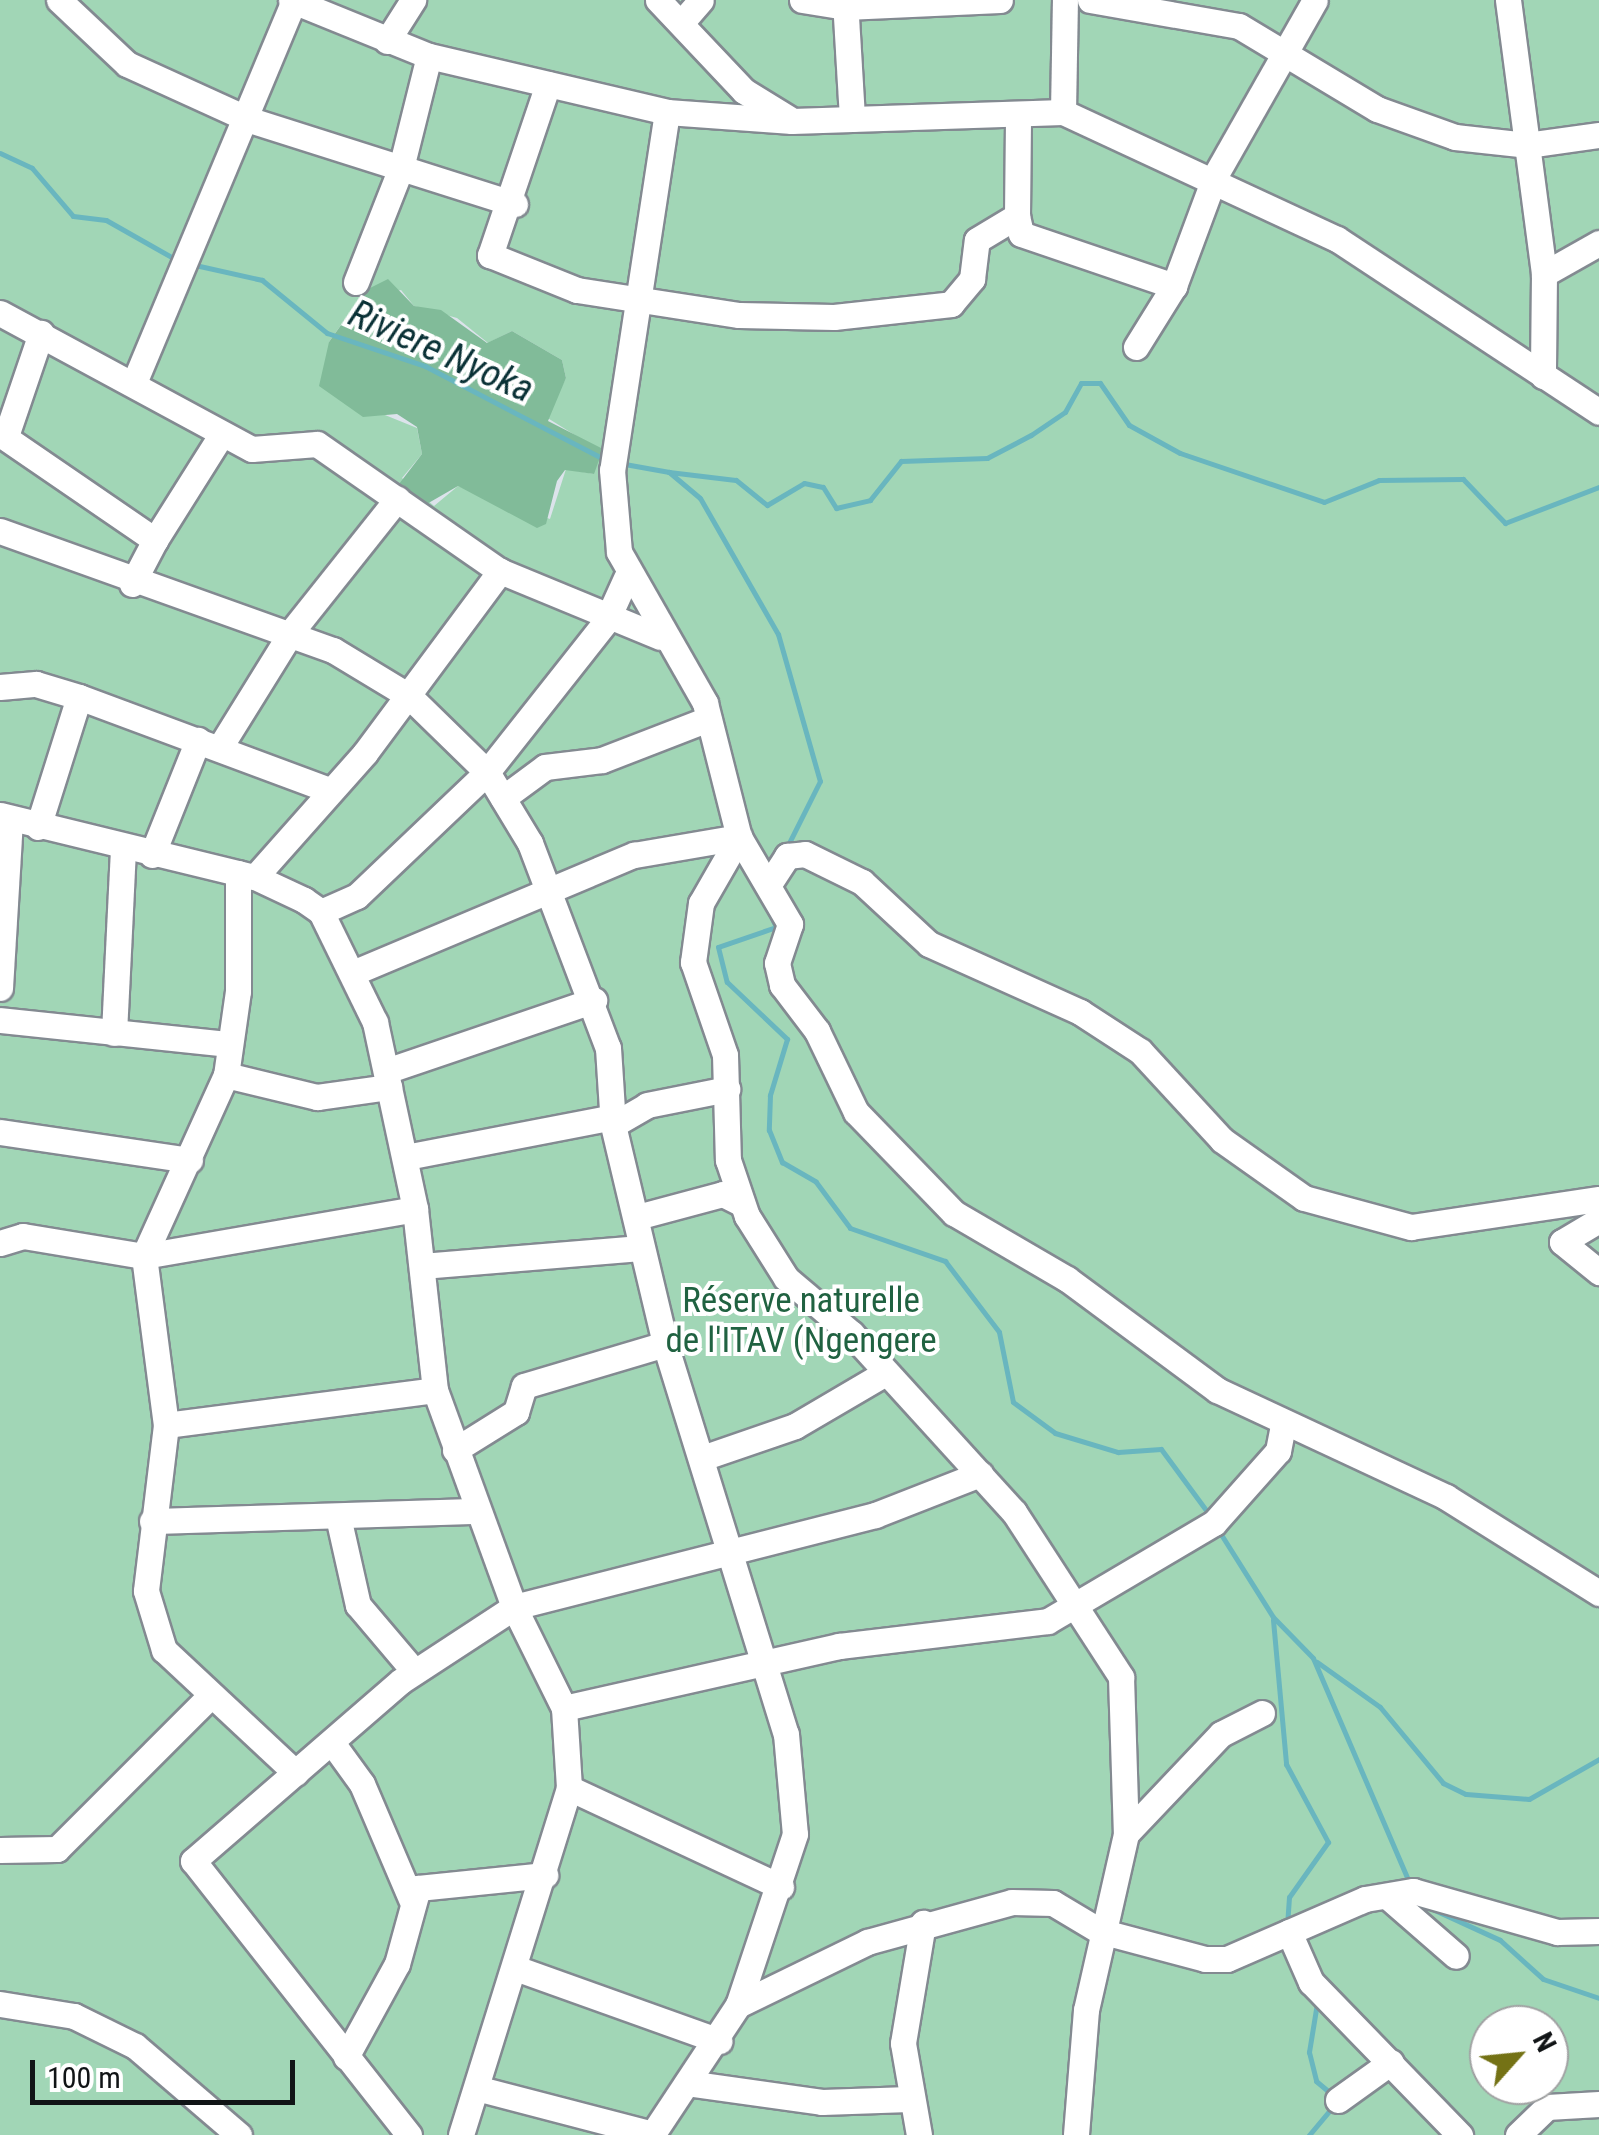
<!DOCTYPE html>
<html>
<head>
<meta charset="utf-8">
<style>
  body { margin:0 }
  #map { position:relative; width:1599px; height:2135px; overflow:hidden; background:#dce3eb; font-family:"Roboto Condensed",sans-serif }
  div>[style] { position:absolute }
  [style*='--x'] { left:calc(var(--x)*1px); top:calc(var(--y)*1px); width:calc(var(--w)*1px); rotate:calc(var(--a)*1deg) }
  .green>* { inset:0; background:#a1d6b6 }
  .forest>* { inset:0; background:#81bb99 }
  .stream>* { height:5px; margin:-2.5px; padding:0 2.5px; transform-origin:2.5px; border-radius:2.5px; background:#69b6bf }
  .roads { filter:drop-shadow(2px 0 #838a91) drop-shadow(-2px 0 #838a91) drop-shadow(0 2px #838a91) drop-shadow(0 -2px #838a91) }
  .minor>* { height:25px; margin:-12.5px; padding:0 12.5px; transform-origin:12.5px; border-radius:12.5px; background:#fff }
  span { translate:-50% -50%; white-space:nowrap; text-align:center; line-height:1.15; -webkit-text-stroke:8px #fff; paint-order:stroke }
  .park-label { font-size:35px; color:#206241 }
  .water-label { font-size:38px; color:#0a3136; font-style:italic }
  .north { position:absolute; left:1469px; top:2005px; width:100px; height:100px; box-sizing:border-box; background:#fff; border:2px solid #a0a1a2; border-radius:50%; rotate:63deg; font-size:28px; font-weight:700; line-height:40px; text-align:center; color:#111416 }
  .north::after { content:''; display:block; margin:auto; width:35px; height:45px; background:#747215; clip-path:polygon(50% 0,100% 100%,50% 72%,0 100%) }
  .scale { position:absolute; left:30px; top:2060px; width:265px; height:45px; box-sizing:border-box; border:5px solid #111416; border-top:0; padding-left:12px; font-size:30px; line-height:35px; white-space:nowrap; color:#111416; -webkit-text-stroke:8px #fff; paint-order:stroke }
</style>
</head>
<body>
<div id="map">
  <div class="green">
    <div style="clip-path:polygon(evenodd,0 0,1599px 0,1599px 2135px,0 2135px,0 0,401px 290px,414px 306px,457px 318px,488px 343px,512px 331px,562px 360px,566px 378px,546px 417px,578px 437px,594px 474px,566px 469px,550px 519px,458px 486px,434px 506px,402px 478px,422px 454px,417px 428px,380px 413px,329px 342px,357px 302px,401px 290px,0 0,1489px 2025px,1549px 2025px,1549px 2085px,1489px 2085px,1489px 2025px)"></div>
  </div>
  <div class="forest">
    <div style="clip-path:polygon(388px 279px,414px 306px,441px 310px,487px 343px,512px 331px,562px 360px,566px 378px,548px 421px,603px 449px,594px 474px,565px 470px,557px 481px,546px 524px,537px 528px,458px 486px,425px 505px,399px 484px,422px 454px,417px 427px,397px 414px,363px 417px,319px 386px,329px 342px,366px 290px)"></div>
  </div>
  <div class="stream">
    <div style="--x:0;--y:153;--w:35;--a:25"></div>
    <div style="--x:32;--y:168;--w:63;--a:49.5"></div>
    <div style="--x:73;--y:216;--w:33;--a:7"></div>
    <div style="--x:106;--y:220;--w:79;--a:29.5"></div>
    <div style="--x:195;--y:265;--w:69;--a:12.6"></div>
    <div style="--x:262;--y:280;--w:84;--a:39.2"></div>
    <div style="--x:327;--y:333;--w:103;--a:18.6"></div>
    <div style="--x:425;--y:366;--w:202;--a:27.5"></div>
    <div style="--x:619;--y:463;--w:51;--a:10.2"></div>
    <div style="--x:669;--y:472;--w:40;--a:40"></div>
    <div style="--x:700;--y:498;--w:157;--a:60.2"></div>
    <div style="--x:778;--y:634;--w:153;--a:74.1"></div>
    <div style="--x:820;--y:781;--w:72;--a:116.6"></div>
    <div style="--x:669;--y:472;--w:67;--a:6.8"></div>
    <div style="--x:736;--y:480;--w:40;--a:39"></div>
    <div style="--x:767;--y:505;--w:43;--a:-30.7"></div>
    <div style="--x:804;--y:483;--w:19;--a:12"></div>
    <div style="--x:823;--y:487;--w:25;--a:58"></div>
    <div style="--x:836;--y:508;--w:35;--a:-13"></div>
    <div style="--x:870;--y:500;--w:50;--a:-51.5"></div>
    <div style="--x:901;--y:461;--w:86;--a:-2"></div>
    <div style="--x:987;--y:458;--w:50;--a:-27.6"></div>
    <div style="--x:1031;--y:435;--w:41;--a:-34.1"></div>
    <div style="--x:1065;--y:412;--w:33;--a:-61"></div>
    <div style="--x:1081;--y:383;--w:19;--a:0"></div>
    <div style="--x:1100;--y:383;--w:51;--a:55.4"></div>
    <div style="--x:1129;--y:425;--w:58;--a:28.8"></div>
    <div style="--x:1180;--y:453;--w:152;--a:18.8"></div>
    <div style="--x:1324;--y:502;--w:59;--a:-21.8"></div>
    <div style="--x:1379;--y:480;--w:84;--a:-0.7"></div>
    <div style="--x:1463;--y:479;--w:61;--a:46.3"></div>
    <div style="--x:1505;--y:523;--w:101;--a:-21"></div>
    <div style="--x:757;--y:885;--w:46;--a:65.7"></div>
    <div style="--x:776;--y:927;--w:61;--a:161"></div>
    <div style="--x:718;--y:947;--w:36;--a:76"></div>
    <div style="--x:727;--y:982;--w:83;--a:43.5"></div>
    <div style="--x:787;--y:1039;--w:59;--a:106.9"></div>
    <div style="--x:770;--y:1095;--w:35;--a:92"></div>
    <div style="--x:769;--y:1130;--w:35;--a:68"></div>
    <div style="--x:782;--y:1162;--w:39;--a:30"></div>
    <div style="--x:816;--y:1182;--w:57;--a:53.5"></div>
    <div style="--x:850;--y:1228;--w:101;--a:19.2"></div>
    <div style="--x:945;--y:1261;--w:89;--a:52.7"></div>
    <div style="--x:999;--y:1332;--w:71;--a:78.7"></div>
    <div style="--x:1013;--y:1402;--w:52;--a:36.4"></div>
    <div style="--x:1055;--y:1433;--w:66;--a:16.8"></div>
    <div style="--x:1118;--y:1452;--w:43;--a:-4"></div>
    <div style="--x:1161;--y:1449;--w:81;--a:53.6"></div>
    <div style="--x:1217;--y:1528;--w:105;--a:57.8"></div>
    <div style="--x:1273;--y:1617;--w:57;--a:45.7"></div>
    <div style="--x:1313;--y:1658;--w:244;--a:66.8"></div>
    <div style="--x:1273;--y:1620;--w:145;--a:84.8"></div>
    <div style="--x:1286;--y:1764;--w:89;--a:61.7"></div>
    <div style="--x:1328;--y:1842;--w:67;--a:125.3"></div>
    <div style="--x:1289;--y:1897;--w:26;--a:94"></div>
    <div style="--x:1317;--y:1662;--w:77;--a:35.5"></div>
    <div style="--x:1380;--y:1707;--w:99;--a:50.3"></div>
    <div style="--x:1443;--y:1783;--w:25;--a:26"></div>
    <div style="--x:1466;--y:1794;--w:63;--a:4.5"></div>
    <div style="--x:1529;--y:1799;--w:81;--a:-29.7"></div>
    <div style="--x:1417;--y:1902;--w:91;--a:24.6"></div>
    <div style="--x:1500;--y:1940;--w:58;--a:42.2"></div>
    <div style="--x:1543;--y:1979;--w:59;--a:18.7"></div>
    <div style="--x:1317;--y:2003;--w:50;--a:99.3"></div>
    <div style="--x:1309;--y:2052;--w:30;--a:76"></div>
    <div style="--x:1316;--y:2081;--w:23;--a:40"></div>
    <div style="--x:1309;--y:2135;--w:40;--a:-50"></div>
  </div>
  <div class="roads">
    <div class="minor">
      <div style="--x:59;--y:0;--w:93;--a:43.3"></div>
      <div style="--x:127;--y:64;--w:135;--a:24.5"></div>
      <div style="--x:250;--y:120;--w:278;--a:17.6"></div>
      <div style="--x:291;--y:0;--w:149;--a:22.1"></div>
      <div style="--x:429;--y:56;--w:244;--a:13.2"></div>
      <div style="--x:667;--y:112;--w:125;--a:4.1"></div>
      <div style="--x:792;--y:121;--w:271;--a:-1.9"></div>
      <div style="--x:1063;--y:112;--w:302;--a:24.9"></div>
      <div style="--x:1337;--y:239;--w:314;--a:33.4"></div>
      <div style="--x:658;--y:0;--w:125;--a:46.6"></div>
      <div style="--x:744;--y:91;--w:52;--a:31.5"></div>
      <div style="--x:802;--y:0;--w:44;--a:9.2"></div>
      <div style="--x:845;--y:7;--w:155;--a:-2.6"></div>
      <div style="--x:845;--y:0;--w:119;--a:86.6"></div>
      <div style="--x:1090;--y:0;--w:151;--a:9.9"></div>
      <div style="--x:1239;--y:26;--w:161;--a:31"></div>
      <div style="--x:1377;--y:109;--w:83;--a:19.7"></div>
      <div style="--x:1455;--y:137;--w:72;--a:6.3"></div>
      <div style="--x:1527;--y:145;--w:73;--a:-7.9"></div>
      <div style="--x:1508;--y:0;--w:276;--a:82.5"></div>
      <div style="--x:1544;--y:274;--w:102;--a:90.6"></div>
      <div style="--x:681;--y:23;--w:30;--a:-49"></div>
      <div style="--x:387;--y:41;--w:49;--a:-57.6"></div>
      <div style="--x:548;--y:84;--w:181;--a:108.7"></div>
      <div style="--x:490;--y:255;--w:94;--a:21.9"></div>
      <div style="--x:577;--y:290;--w:164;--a:8.8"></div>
      <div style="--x:739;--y:315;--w:95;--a:1.2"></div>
      <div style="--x:834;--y:317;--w:118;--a:-6.3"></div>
      <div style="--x:951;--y:304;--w:33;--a:-50"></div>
      <div style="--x:972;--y:279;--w:39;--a:-83"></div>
      <div style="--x:977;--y:240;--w:47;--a:-31"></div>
      <div style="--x:1017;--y:216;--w:96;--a:-89.4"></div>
      <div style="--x:667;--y:112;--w:362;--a:98.7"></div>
      <div style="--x:612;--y:470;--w:82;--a:85.1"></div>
      <div style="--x:619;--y:552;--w:174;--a:60.3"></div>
      <div style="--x:705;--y:703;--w:138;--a:75.8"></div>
      <div style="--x:739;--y:837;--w:101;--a:59.6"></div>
      <div style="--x:790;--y:924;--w:41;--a:108.4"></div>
      <div style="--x:777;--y:963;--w:23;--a:77"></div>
      <div style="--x:782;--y:985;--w:58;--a:52.7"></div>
      <div style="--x:817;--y:1031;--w:90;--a:64.3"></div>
      <div style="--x:856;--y:1112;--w:141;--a:45.9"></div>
      <div style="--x:954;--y:1213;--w:131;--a:30.3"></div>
      <div style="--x:1067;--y:1279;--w:187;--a:36.5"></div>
      <div style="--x:1217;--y:1390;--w:253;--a:25"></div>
      <div style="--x:1446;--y:1497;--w:181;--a:32.1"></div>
      <div style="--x:1063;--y:112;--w:112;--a:-89"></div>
      <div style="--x:1017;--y:216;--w:18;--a:77"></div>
      <div style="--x:1021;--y:234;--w:162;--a:18.8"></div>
      <div style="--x:1544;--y:274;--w:63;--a:-29.4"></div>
      <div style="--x:356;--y:282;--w:123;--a:-68.5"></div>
      <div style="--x:401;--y:168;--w:115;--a:-76"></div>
      <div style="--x:0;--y:313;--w:286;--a:28.4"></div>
      <div style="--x:252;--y:449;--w:65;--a:-4.4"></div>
      <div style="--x:317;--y:444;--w:223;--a:34.8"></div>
      <div style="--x:500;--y:571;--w:173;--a:22.4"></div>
      <div style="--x:1136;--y:347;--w:72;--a:-58.1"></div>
      <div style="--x:1174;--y:286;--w:117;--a:-69.6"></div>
      <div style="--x:1215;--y:176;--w:202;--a:-60.4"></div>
      <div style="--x:134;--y:383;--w:414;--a:-67.3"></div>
      <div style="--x:0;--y:434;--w:188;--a:34.4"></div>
      <div style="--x:155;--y:540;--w:124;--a:-57.8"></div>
      <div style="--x:6;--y:436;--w:109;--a:-71.2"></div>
      <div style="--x:0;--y:531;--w:354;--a:19.7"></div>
      <div style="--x:333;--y:650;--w:89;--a:31.2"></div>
      <div style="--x:409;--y:696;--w:109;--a:44.3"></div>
      <div style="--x:487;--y:772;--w:83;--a:58.8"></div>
      <div style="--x:530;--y:843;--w:219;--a:69.2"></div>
      <div style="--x:608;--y:1048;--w:77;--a:86.3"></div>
      <div style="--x:613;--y:1125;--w:225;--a:76.6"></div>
      <div style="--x:665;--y:1344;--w:408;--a:72.8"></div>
      <div style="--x:786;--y:1734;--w:100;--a:84.9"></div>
      <div style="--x:795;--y:1834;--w:180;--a:108.4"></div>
      <div style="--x:132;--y:584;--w:50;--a:-62.4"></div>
      <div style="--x:0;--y:687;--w:36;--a:-5"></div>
      <div style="--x:36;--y:684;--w:45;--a:16.8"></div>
      <div style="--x:79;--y:697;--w:264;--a:20.4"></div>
      <div style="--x:220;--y:747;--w:137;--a:-58.2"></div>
      <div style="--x:292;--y:631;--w:169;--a:-51.5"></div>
      <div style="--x:503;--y:798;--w:52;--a:-36.4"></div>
      <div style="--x:545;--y:767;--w:57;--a:-7"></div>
      <div style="--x:602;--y:760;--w:114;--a:-21.1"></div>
      <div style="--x:0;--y:815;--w:262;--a:13.7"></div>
      <div style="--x:255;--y:877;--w:54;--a:25.1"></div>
      <div style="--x:304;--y:900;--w:21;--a:35"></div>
      <div style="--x:321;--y:912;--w:123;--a:63.9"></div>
      <div style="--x:375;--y:1022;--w:191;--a:77.9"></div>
      <div style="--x:415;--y:1209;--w:182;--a:83.7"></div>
      <div style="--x:435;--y:1390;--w:231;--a:70"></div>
      <div style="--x:514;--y:1607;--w:113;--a:63.7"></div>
      <div style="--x:564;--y:1708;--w:80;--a:86.4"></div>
      <div style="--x:569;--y:1788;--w:363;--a:107.3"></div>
      <div style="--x:38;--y:827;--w:136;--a:-72.5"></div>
      <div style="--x:739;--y:837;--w:76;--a:119.9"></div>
      <div style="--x:701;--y:903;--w:60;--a:97.7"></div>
      <div style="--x:693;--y:962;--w:98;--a:71"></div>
      <div style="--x:725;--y:1055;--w:105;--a:88.4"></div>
      <div style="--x:728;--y:1160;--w:59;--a:71.3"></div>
      <div style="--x:747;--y:1216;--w:73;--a:57.8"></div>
      <div style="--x:786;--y:1278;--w:85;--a:40.2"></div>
      <div style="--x:851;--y:1333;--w:242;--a:47.7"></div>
      <div style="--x:1014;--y:1512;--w:197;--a:57"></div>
      <div style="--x:1121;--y:1677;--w:157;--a:88.2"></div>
      <div style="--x:1126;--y:1834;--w:180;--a:102.8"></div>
      <div style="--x:1086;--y:2010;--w:125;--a:94.6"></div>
      <div style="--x:152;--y:855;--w:124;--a:-68.2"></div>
      <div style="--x:238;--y:873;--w:118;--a:90"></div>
      <div style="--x:238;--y:991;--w:85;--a:98.1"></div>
      <div style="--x:226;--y:1075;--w:199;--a:114.4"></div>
      <div style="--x:144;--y:1256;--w:170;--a:82.6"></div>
      <div style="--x:166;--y:1425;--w:167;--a:96.9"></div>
      <div style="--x:146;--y:1591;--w:62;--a:73"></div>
      <div style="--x:164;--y:1650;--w:180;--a:43"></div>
      <div style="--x:255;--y:877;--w:166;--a:-48.4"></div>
      <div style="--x:365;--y:753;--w:227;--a:-53.4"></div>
      <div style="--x:771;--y:881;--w:30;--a:-57"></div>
      <div style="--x:787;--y:856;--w:18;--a:-6"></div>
      <div style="--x:805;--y:854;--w:64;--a:26.2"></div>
      <div style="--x:862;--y:882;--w:91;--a:42.8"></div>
      <div style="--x:929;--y:944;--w:166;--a:24.2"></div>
      <div style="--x:1080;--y:1012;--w:72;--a:33"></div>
      <div style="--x:1140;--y:1051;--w:121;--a:47.3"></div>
      <div style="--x:1222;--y:1140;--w:100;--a:35.3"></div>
      <div style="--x:1304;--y:1198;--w:111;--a:15.2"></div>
      <div style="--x:1411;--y:1227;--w:190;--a:-8.5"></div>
      <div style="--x:321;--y:912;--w:39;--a:-24"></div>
      <div style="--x:357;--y:896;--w:180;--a:-43.6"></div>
      <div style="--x:487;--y:772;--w:194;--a:-51.7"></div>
      <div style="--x:607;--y:620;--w:46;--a:-65.7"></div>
      <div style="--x:355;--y:972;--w:303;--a:-22.8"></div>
      <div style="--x:634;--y:855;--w:107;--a:-9.7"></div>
      <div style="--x:0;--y:988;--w:169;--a:-86.6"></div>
      <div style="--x:0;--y:1020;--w:230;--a:6"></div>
      <div style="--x:114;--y:1033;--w:182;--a:-87.2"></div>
      <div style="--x:386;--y:1071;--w:220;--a:-18.8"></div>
      <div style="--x:226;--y:1075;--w:94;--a:13.6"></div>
      <div style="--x:317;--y:1097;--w:73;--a:-7.9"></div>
      <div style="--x:613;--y:1125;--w:39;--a:-30"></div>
      <div style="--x:647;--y:1105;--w:82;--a:-11.3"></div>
      <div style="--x:0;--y:1132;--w:192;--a:8.4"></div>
      <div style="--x:406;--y:1157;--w:212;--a:-10.9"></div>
      <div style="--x:637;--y:1217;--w:89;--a:-15"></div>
      <div style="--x:723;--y:1194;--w:20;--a:27"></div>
      <div style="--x:1599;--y:1220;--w:43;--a:149.3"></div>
      <div style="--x:1562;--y:1242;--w:48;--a:39"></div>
      <div style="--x:0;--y:1243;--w:24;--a:-17"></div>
      <div style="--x:23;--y:1236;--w:123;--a:9.4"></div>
      <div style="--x:144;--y:1256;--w:275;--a:-9.8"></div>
      <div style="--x:422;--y:1266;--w:219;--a:-4.7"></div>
      <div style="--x:166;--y:1425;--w:271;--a:-7.4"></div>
      <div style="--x:455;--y:1450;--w:72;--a:-31.9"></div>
      <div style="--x:516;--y:1412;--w:27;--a:-73"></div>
      <div style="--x:524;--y:1386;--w:147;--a:-16.6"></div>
      <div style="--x:705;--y:1457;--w:95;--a:-19"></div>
      <div style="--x:795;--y:1426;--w:101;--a:-30.4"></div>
      <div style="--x:152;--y:1521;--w:323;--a:-1.8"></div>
      <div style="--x:339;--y:1521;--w:86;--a:77.3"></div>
      <div style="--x:358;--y:1605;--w:87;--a:49.7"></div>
      <div style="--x:564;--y:1708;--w:282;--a:-12.7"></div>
      <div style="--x:839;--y:1646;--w:210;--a:-6.8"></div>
      <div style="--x:1048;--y:1621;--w:193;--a:-30.6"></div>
      <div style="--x:1214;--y:1523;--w:96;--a:-48.4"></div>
      <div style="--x:1278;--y:1451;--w:26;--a:-79"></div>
      <div style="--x:333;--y:1744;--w:49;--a:54.1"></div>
      <div style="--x:362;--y:1784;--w:125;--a:66.9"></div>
      <div style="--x:569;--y:1788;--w:234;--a:25"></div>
      <div style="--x:1126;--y:1834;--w:138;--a:-46.5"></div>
      <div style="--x:1221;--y:1734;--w:46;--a:-27.1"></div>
      <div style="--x:0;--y:1850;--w:57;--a:-1"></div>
      <div style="--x:57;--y:1849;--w:218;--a:-45"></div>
      <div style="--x:1387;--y:1896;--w:91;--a:41"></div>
      <div style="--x:1289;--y:1932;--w:55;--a:66.3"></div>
      <div style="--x:1311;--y:1982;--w:214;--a:45.8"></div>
      <div style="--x:518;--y:1969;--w:214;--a:19.7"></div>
      <div style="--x:0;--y:2004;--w:75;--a:9.2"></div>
      <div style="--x:74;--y:2016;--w:68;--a:26.2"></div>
      <div style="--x:135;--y:2046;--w:137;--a:40.6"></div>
      <div style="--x:346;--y:2057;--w:106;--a:-61.3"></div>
      <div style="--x:397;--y:1964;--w:79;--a:-74.6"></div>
      <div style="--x:418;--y:1888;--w:128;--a:-5.8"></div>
      <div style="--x:687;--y:2083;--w:136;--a:8"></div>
      <div style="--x:822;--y:2102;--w:87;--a:-2"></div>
      <div style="--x:480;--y:2089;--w:179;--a:14.6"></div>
      <div style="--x:1338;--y:2100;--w:65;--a:-35.6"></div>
      <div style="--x:409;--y:2135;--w:349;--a:-128.2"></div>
      <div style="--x:193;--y:1861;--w:275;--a:-40.9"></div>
      <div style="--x:401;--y:1681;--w:135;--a:-33.2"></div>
      <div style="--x:514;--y:1607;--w:373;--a:-14.3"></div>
      <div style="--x:875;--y:1515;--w:113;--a:-21.3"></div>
      <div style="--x:652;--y:2135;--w:156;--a:-56.5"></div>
      <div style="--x:738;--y:2005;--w:144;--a:-26"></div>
      <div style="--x:867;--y:1942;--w:150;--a:-15.4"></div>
      <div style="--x:1012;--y:1902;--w:41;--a:1.4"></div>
      <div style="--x:1053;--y:1903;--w:55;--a:30.8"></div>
      <div style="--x:1100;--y:1931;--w:109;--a:14.9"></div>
      <div style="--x:1205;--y:1959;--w:22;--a:0"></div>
      <div style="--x:1227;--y:1959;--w:150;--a:-23.5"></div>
      <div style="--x:1365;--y:1899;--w:49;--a:-9.5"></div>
      <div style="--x:1413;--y:1891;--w:150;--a:15.9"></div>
      <div style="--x:1557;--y:1932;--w:42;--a:-1.4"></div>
      <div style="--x:919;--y:2135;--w:93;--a:-99.9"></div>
      <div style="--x:903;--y:2043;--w:122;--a:-80.5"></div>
      <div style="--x:1518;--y:2135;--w:40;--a:-44"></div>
      <div style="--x:1547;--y:2107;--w:52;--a:-3.3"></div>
    </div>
  </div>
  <div class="park-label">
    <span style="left:801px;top:1321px">Réserve naturelle<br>de l'ITAV (Ngengere</span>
  </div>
  <div class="water-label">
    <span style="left:441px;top:352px;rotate:24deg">Riviere Nyoka</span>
  </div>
  <div class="north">N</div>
  <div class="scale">100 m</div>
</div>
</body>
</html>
